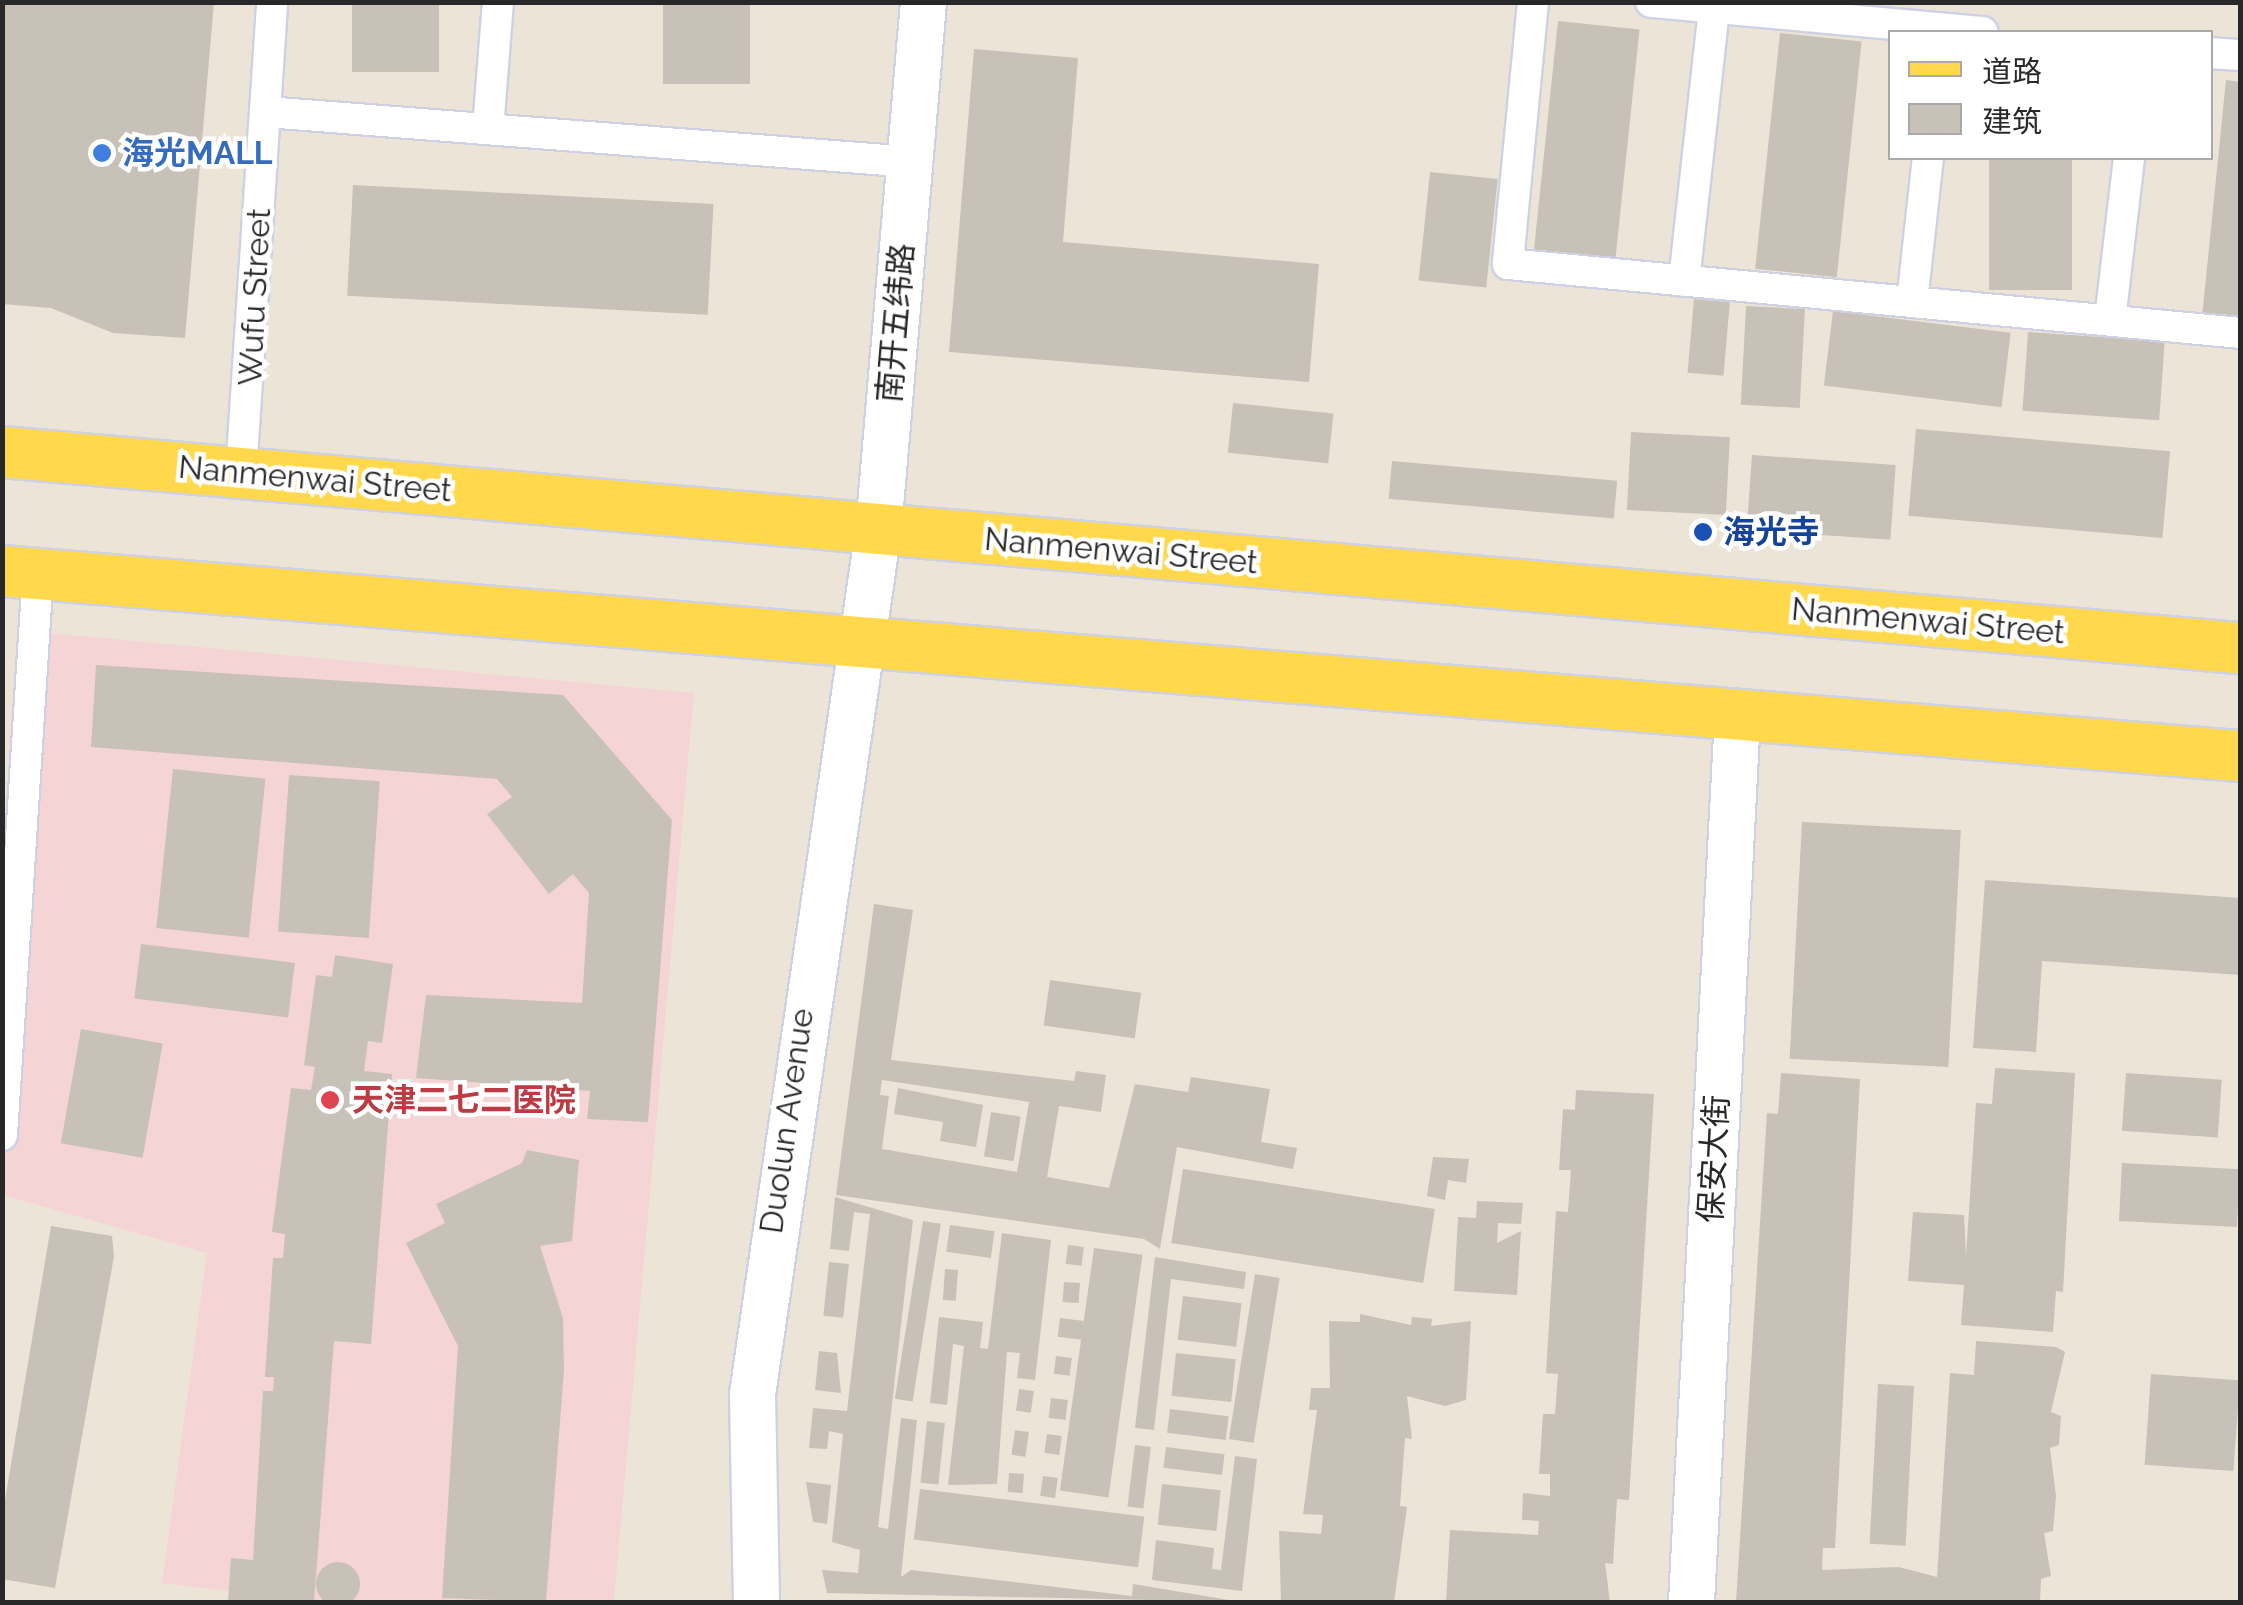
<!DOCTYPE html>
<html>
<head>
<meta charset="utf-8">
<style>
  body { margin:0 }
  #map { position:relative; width:2243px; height:1605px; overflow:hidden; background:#ede4d8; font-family:Raleway,"Noto Sans SC",sans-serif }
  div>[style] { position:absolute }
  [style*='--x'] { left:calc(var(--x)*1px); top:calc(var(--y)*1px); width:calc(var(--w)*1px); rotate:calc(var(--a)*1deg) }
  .medical>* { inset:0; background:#f5d4d5 }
  .building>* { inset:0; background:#c7c1b8; transform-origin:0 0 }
  .round { border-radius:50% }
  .roads { filter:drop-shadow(2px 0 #cdd1e3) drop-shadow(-2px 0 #cdd1e3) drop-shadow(0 2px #cdd1e3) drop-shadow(0 -2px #cdd1e3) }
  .street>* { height:30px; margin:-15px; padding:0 15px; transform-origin:15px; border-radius:15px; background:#fff }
  .secondary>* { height:45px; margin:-22.5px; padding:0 22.5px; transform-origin:22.5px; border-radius:22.5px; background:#fff }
  .primary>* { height:50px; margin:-25px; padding:0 25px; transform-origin:25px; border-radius:25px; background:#ffd84b }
  .dots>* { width:28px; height:28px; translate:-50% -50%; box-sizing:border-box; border:5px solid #fff; border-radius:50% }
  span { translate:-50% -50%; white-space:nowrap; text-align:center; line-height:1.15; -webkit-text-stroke:9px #fff; paint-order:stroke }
  .shop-label { font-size:32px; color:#366cbe; font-weight:700 }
  .left { translate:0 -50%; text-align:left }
  .street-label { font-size:32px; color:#282828 }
  .transit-label { font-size:32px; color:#164399; font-weight:700 }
  .health-label { font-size:32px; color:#be3a42; font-weight:700 }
  .frame { position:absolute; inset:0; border:5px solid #282828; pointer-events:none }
  .legend { position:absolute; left:1888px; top:30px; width:325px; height:130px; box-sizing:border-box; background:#fff; border:2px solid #a9a9a9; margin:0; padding:12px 18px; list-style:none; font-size:30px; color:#282828 }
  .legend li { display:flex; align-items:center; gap:20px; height:50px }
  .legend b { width:50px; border:2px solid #a9a9a9 }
</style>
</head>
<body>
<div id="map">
  <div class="medical">
    <div style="clip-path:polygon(38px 632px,694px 693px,614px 1602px,320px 1602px,162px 1583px,207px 1253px,3px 1195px,3px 1006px)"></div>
  </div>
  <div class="building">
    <div style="clip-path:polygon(2px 2px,214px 2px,185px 338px,113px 333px,51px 308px,2px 304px)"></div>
    <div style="left:352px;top:2px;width:87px;height:70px"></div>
    <div style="left:663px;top:2px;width:87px;height:82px"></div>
    <div style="left:1558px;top:21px;width:82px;height:237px;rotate:6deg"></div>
    <div style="left:1780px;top:33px;width:82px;height:237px;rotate:6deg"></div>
    <div style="clip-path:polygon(974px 49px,1078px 58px,1063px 242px,1319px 264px,1309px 382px,949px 352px)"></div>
    <div style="clip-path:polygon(2226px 80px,2240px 82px,2240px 321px,2202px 317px)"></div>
    <div style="left:1989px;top:158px;width:83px;height:132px"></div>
    <div style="left:1430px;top:172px;width:68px;height:109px;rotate:6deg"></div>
    <div style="left:353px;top:185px;width:361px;height:111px;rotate:3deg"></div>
    <div style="left:1694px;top:299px;width:36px;height:74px;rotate:5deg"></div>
    <div style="left:1746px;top:306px;width:59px;height:99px;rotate:3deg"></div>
    <div style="left:1833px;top:311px;width:179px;height:75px;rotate:7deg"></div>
    <div style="left:2028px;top:332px;width:137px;height:79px;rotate:4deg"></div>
    <div style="left:1233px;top:403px;width:101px;height:50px;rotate:6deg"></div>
    <div style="left:1916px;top:429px;width:255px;height:87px;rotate:5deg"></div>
    <div style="left:1631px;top:432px;width:99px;height:78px;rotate:3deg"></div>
    <div style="left:1752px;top:455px;width:144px;height:75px;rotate:4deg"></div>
    <div style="left:1392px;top:461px;width:226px;height:38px;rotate:5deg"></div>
    <div style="clip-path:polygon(96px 665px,563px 695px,672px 820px,648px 1122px,587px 1119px,590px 1091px,416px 1078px,426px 995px,582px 1003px,589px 893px,573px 874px,549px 894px,487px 814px,512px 797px,497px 779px,91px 747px)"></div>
    <div style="left:173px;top:769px;width:93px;height:160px;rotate:6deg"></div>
    <div style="left:289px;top:775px;width:91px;height:157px;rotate:4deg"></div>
    <div style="left:1802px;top:822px;width:159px;height:237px;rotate:3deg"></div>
    <div style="clip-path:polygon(1985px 880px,2240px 898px,2240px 975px,2042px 961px,2036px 1052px,1973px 1048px)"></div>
    <div style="clip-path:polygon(evenodd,874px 904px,913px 910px,891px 1060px,1074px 1081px,1076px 1071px,1106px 1075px,1101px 1112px,1059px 1106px,1047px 1177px,1109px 1188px,1135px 1084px,1188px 1092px,1191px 1077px,1270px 1089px,1261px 1142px,1297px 1148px,1293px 1169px,1177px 1147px,1160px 1249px,1144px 1239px,836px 1195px,874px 904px,882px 1080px,1029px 1102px,1017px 1172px,882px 1149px,889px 1096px,880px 1095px,882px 1080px)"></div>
    <div style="left:141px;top:944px;width:155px;height:55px;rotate:7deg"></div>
    <div style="clip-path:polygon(335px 955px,393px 964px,382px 1043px,368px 1041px,364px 1071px,392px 1074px,371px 1344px,334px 1341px,314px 1602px,228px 1602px,231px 1558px,253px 1560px,263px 1391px,273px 1391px,274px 1377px,265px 1377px,273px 1258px,283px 1258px,285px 1234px,272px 1232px,291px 1088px,311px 1090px,315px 1067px,304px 1065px,316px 975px,332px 977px)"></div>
    <div style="left:1050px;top:980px;width:92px;height:46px;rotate:8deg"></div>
    <div style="left:81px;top:1029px;width:83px;height:116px;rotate:10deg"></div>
    <div style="clip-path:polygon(1995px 1068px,2075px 1073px,2063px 1292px,2056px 1291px,2053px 1332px,1961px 1325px,1964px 1285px,1908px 1281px,1913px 1212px,1964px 1215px,1966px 1256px,1976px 1103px,1992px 1104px)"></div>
    <div style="clip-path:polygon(1781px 1073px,1860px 1079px,1835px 1548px,1823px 1548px,1822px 1570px,1899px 1567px,1937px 1577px,1950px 1373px,1974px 1375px,1976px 1341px,2056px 1347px,2065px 1352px,2051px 1412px,2061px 1416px,2059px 1445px,2050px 1448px,2056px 1496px,2053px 1531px,2044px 1533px,2051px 1576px,2041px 1579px,2040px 1602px,1736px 1602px,1767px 1113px,1778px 1114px)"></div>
    <div style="left:2126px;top:1073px;width:96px;height:58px;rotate:4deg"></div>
    <div style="clip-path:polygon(898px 1088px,983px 1105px,976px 1147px,940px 1141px,943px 1122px,894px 1114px)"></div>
    <div style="clip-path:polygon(1576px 1090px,1654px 1094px,1629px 1500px,1617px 1499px,1613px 1564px,1605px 1563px,1610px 1602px,1446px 1602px,1450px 1530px,1538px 1535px,1539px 1521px,1522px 1520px,1523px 1493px,1550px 1496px,1550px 1474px,1539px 1474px,1543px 1414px,1555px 1414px,1558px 1374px,1546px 1373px,1556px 1211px,1568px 1212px,1571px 1170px,1559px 1170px,1563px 1109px,1575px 1110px)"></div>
    <div style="left:991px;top:1112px;width:30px;height:45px;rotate:9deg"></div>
    <div style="clip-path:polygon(527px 1150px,579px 1160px,572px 1241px,540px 1246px,563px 1318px,564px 1370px,546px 1602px,442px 1598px,458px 1346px,406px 1243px,445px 1223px,436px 1204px,522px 1163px)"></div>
    <div style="clip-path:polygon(1433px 1157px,1469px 1159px,1466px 1183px,1448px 1180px,1445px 1200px,1427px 1196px)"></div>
    <div style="left:2122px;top:1163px;width:118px;height:58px;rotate:3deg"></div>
    <div style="left:1183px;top:1169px;width:255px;height:75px;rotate:9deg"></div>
    <div style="clip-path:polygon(835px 1197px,913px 1220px,878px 1527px,888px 1529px,901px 1418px,917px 1420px,901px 1577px,911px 1570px,1132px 1596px,1133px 1584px,1241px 1602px,827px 1593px,822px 1570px,858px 1573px,860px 1550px,832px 1542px,843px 1434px,829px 1431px,827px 1449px,809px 1448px,813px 1408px,847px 1411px,870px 1214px,854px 1212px,849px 1251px,830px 1249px)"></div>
    <div style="clip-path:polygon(1477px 1201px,1523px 1203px,1521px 1224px,1498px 1223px,1497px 1243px,1521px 1231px,1517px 1295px,1454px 1291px,1458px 1217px,1476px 1218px)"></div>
    <div style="left:923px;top:1221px;width:18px;height:180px;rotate:9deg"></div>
    <div style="left:950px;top:1225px;width:45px;height:27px;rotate:8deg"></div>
    <div style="clip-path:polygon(51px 1226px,112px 1236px,114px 1256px,55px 1588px,2px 1579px,2px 1518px)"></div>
    <div style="clip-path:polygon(1002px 1233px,1051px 1240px,1035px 1380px,1017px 1378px,1020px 1353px,1007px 1352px,997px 1484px,948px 1485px,964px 1346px,953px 1344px,947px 1405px,930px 1403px,939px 1317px,983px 1322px,980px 1348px,988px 1349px)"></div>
    <div style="left:1068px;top:1245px;width:16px;height:19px;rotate:7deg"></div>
    <div style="left:1094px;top:1248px;width:49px;height:245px;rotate:8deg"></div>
    <div style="clip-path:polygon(1155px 1257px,1246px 1272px,1244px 1289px,1171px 1279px,1154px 1430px,1135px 1428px)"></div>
    <div style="left:829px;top:1262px;width:20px;height:54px;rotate:6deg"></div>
    <div style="left:945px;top:1269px;width:13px;height:31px;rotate:4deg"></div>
    <div style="left:1255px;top:1274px;width:25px;height:167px;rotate:9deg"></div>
    <div style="left:1064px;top:1282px;width:16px;height:20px;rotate:4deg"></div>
    <div style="left:1183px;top:1296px;width:59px;height:44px;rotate:7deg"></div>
    <div style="clip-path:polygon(1360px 1314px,1411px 1325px,1412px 1317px,1432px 1319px,1431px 1326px,1471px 1321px,1466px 1400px,1445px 1406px,1407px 1396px,1412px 1439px,1405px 1438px,1400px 1506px,1407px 1507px,1394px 1602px,1281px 1602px,1279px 1531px,1321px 1534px,1323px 1515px,1303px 1514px,1317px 1410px,1309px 1410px,1311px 1388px,1330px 1388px,1329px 1321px,1360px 1322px)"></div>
    <div style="left:1060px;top:1318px;width:24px;height:19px;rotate:7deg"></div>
    <div style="clip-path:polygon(819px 1351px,837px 1353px,841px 1393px,815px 1390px)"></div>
    <div style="left:1176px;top:1353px;width:60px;height:43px;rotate:6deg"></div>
    <div style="left:1056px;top:1356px;width:16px;height:18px;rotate:7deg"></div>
    <div style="left:2151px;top:1374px;width:89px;height:91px;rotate:4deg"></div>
    <div style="left:1878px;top:1384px;width:36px;height:160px;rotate:3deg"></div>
    <div style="left:1019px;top:1389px;width:15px;height:22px;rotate:8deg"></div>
    <div style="left:1051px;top:1398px;width:17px;height:20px;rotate:7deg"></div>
    <div style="left:1170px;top:1409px;width:59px;height:24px;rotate:7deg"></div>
    <div style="left:927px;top:1421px;width:18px;height:62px;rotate:6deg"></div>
    <div style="left:1015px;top:1430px;width:14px;height:25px;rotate:8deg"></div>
    <div style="left:1047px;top:1434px;width:15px;height:19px;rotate:8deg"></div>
    <div style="left:1135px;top:1445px;width:16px;height:62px;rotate:7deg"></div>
    <div style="left:1166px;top:1447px;width:59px;height:21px;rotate:7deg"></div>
    <div style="clip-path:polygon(1235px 1456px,1257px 1459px,1242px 1591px,1152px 1580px,1156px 1540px,1214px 1548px,1212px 1569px,1221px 1570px)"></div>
    <div style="left:1009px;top:1473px;width:15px;height:19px;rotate:4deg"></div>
    <div style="left:1043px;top:1476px;width:15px;height:20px;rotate:8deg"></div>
    <div style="clip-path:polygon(806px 1482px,831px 1485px,827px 1524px,813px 1522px)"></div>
    <div style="left:1162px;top:1484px;width:59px;height:41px;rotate:6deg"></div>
    <div style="left:920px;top:1489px;width:226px;height:51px;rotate:7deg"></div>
    <div class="round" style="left:316px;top:1562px;width:44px;height:44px"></div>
  </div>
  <div class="roads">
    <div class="street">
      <div style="--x:1533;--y:2;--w:263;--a:95.5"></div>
      <div style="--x:1508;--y:264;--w:735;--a:5.38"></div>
      <div style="--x:1651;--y:2;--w:333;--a:5.2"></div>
      <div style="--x:2210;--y:53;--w:30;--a:4"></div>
      <div style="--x:266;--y:112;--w:647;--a:4.43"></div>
      <div style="--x:488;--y:129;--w:127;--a:-85.5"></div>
      <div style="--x:1684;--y:281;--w:275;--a:-83.7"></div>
      <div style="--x:1912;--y:302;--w:145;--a:-83.7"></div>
      <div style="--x:2110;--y:320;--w:163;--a:-83.3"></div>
      <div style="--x:241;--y:472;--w:471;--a:-86.2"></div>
      <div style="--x:2;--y:1135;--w:562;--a:-86.33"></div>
    </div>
    <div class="secondary">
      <div style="--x:756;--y:1602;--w:208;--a:-91.1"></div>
      <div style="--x:752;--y:1394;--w:874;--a:-81.71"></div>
      <div style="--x:878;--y:529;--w:529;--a:-85.12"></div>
      <div style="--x:1691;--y:1602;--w:888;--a:-87.03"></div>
    </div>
    <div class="primary">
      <div style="--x:2;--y:452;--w:2247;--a:5.01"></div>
      <div style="--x:2;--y:571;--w:2246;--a:4.73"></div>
    </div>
  </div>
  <div class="dots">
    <div style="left:102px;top:153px;background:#3f7fe0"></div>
    <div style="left:1703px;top:532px;background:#1a4fb4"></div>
    <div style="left:330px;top:1100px;background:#e0444e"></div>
  </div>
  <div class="shop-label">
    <span class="left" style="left:122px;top:153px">海光MALL</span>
  </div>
  <div class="street-label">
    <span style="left:255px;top:297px;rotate:-87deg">Wufu Street</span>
    <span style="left:896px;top:323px;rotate:-85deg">南开五纬路</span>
    <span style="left:315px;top:479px;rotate:5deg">Nanmenwai Street</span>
    <span style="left:1121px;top:551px;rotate:5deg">Nanmenwai Street</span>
    <span style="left:1928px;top:621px;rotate:5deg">Nanmenwai Street</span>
    <span style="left:787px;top:1121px;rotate:-82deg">Duolun Avenue</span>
    <span style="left:1714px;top:1159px;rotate:-87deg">保安大街</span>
  </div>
  <div class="transit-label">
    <span class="left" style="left:1723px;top:532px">海光寺</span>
  </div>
  <div class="health-label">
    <span class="left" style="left:352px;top:1100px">天津二七二医院</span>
  </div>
  <div class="frame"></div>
  <ul class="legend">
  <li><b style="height:12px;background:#ffd84b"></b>道路</li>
  <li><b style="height:28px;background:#c7c1b8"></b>建筑</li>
  </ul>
</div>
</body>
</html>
